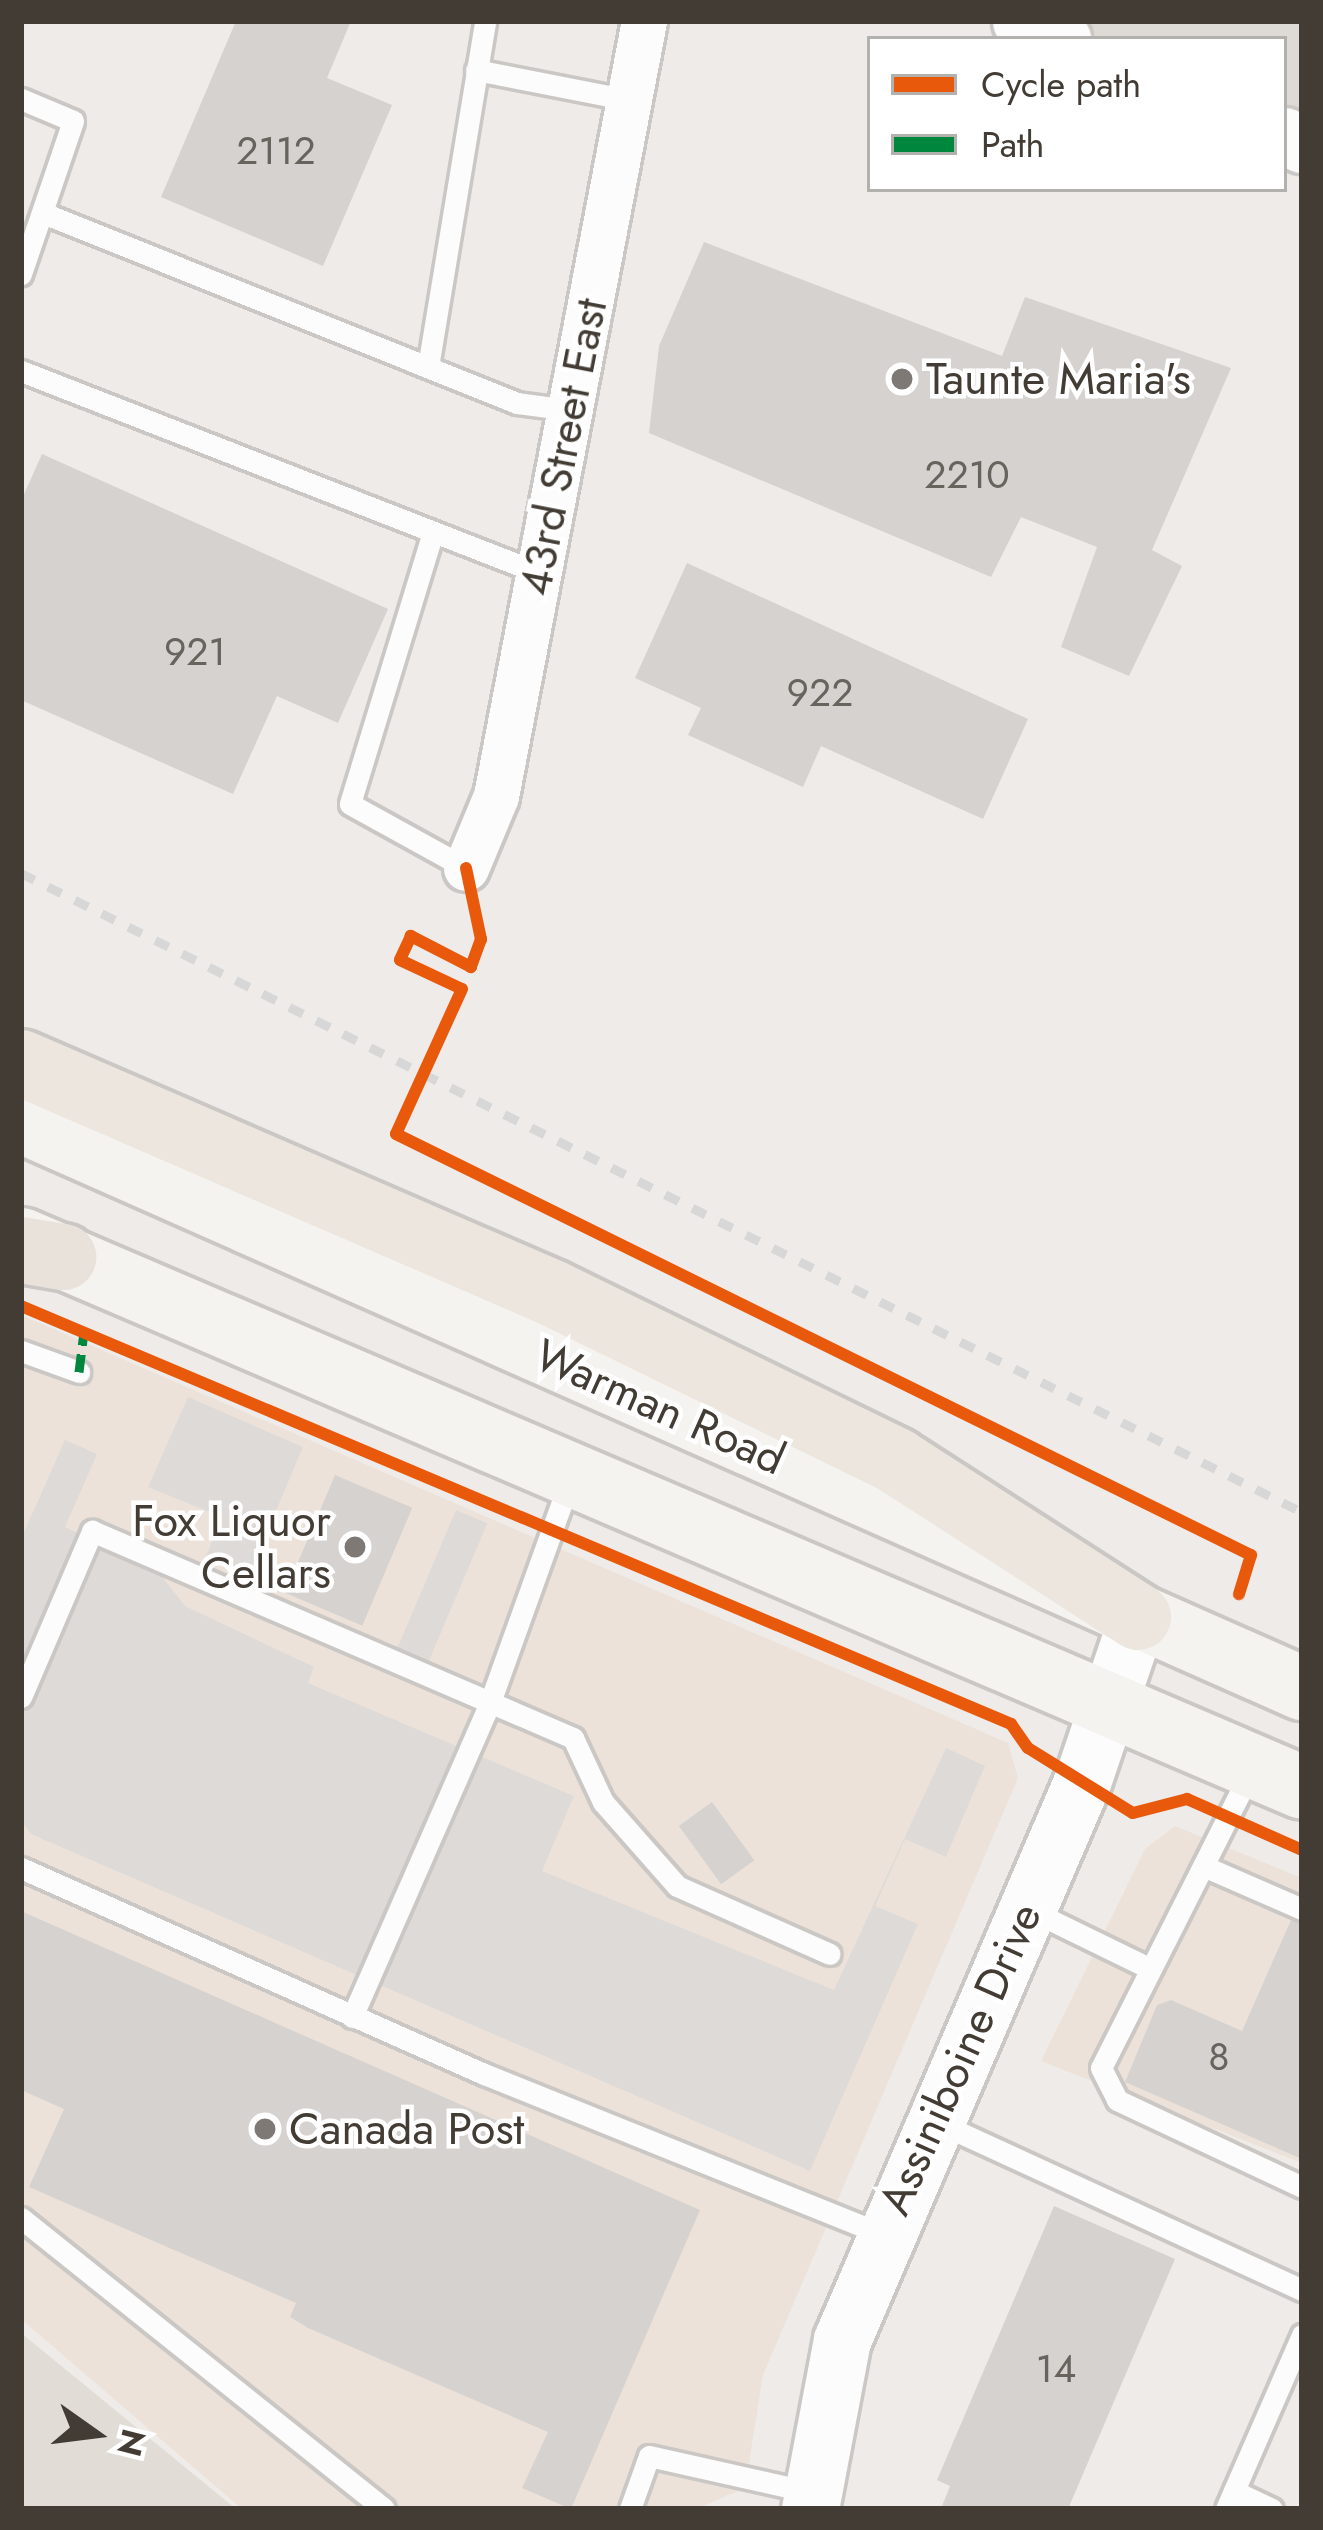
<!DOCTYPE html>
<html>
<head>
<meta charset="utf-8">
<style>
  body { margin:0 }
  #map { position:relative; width:1323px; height:2530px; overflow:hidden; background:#eeebe8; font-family:Jost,sans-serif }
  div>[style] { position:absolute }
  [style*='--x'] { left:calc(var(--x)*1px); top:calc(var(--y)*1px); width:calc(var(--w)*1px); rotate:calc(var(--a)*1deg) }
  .residential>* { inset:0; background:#e1dcd6 }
  .commercial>* { inset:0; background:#ede2d9 }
  .industrial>* { inset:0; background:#dedad6 }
  .parking>* { inset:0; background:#dddad8; transform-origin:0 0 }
  .building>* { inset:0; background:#d6d2cf; transform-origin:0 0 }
  .roads { filter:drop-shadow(3px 0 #cac7c4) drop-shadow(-3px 0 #cac7c4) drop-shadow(0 3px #cac7c4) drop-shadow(0 -3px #cac7c4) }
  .service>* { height:21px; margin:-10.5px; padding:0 10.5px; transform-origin:10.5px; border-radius:10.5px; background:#fcfcfc }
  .minor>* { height:45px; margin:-22.5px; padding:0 22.5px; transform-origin:22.5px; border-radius:22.5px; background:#fcfcfc }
  .tertiary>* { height:57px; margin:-28.5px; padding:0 28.5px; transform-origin:28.5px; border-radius:28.5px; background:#fcfcfc }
  .secondary>* { height:63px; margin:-31.5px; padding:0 31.5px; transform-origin:31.5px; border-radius:31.5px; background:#f5f3ef }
  .trunk>* { height:66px; margin:-33px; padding:0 33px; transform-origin:33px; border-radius:33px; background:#ece6df }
  .motorway>* { height:66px; margin:-33px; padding:0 33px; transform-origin:33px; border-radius:33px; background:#e9e2da }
  .rail>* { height:9px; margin-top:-4.5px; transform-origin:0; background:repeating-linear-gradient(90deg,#d8d7d7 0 15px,transparent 0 30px) }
  .quiet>* { height:9px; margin-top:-4.5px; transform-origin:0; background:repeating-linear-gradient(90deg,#00873e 0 18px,transparent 0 27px) }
  .cycleway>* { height:12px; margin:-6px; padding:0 6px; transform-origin:6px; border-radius:6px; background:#e8590c }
  .dots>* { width:33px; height:33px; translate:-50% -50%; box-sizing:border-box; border:6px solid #fff; border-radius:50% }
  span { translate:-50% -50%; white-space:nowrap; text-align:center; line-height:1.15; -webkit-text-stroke:9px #fff; paint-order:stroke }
  .number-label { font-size:39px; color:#68635d }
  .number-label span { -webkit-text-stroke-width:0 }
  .poi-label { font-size:45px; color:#423c35 }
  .left { translate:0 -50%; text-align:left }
  .right { translate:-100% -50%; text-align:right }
  .street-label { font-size:45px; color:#423c35 }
  .frame { position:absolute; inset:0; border:24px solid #423c35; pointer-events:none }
  .legend { position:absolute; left:867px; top:36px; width:420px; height:156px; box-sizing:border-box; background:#fff; border:3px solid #b3b1ae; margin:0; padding:15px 21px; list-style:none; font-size:36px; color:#423c35 }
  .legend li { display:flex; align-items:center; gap:24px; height:60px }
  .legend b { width:60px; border:3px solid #b3b1ae }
  .north { position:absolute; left:36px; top:2374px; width:120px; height:120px; -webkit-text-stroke:9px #fff; paint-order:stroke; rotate:104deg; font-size:33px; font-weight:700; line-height:48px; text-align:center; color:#423c35 }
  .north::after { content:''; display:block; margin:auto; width:42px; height:54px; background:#423c35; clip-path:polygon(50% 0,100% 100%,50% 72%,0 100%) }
</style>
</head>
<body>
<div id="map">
  <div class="residential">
    <div style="clip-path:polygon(21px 2333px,236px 2509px,21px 2509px)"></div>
  </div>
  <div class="commercial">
    <div style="clip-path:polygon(21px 1315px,1008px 1743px,1018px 1778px,763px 2375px,745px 2488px,696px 2509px,242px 2509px,21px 2319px)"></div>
    <div style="clip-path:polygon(1175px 1826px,1302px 1878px,1302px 2163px,1041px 2061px,1145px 1849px)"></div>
  </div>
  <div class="industrial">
    <div style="clip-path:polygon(1021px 21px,1302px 21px,1302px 144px,1284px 136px,1284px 39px,1062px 39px)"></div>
  </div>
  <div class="parking">
    <div style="clip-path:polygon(188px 1397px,303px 1447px,248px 1577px,205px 1559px,222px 1517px,148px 1487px)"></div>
    <div style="clip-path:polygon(65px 1440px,97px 1454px,65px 1527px,156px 1569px,185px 1606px,314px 1667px,308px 1683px,574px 1796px,542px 1871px,834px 1990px,946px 1748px,985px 1766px,946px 1857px,905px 1839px,875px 1906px,918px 1924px,810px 2171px,31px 1834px,21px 1821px,21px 1539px)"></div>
    <div style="left:456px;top:1510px;width:34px;height:157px;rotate:23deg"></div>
  </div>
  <div class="building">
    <div style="clip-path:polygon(236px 21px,351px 21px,327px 78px,392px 105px,323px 266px,161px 197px)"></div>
    <div style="clip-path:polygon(704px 242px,1002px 356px,1025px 297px,1231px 368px,1152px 550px,1182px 566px,1129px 676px,1061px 647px,1097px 547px,1021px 517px,991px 577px,649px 433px,659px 346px)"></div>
    <div style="clip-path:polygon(42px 454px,388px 609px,338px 723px,277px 696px,233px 794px,21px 700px,21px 501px)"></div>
    <div style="clip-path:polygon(687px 563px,1028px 719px,983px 819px,821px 746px,803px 787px,688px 735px,701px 708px,635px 678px)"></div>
    <div style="left:335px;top:1475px;width:84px;height:128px;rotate:23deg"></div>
    <div style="left:712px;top:1802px;width:72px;height:41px;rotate:54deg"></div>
    <div style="clip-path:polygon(21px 1911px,700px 2210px,571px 2509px,522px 2488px,548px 2432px,308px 2328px,290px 2317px,296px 2303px,29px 2187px,64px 2109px,21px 2090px)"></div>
    <div style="clip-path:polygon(1291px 1920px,1302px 1924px,1302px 2159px,1125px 2082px,1157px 2005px,1171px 2000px,1242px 2031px)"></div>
    <div style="clip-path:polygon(1054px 2206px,1175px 2259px,1068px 2509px,941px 2509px,950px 2486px,937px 2480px)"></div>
  </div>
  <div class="roads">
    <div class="service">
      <div style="--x:476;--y:70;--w:156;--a:11.1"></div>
      <div style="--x:21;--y:99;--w:56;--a:22.9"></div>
      <div style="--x:73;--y:121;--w:162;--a:108.8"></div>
      <div style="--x:43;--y:213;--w:511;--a:21.84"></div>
      <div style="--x:517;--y:403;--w:53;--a:7.5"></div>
      <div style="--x:428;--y:367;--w:351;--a:-80.6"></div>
      <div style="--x:21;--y:371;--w:556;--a:21.3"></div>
      <div style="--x:433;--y:532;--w:284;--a:107"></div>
      <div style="--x:350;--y:804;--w:132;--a:28.9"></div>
      <div style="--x:21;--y:1351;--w:62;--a:19.9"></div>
      <div style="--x:21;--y:1697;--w:181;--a:-66.8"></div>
      <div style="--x:92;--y:1531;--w:524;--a:23.28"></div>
      <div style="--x:573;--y:1738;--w:71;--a:64.9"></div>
      <div style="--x:603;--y:1802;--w:112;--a:48.6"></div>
      <div style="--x:677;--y:1886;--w:167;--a:24"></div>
      <div style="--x:1250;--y:1773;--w:330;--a:116.8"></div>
      <div style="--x:1101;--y:2068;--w:36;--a:63"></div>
      <div style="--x:1117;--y:2100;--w:204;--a:25.2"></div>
      <div style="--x:21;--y:1868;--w:507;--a:23.99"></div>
      <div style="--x:484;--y:2074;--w:429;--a:21.9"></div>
      <div style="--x:1208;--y:1868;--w:103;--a:23.6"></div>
      <div style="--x:1028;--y:1909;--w:130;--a:26"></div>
      <div style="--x:352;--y:2017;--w:341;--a:-66.3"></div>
      <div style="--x:489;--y:1705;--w:242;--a:-70.2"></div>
      <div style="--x:939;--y:2123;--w:400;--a:24.7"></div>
      <div style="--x:21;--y:2218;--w:465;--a:38.7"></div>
      <div style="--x:1234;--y:2491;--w:42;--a:25.3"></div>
      <div style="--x:630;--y:2509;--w:56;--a:-70.3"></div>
      <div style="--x:649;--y:2456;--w:165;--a:12.6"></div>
      <div style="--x:1226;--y:2509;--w:190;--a:-66.4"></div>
    </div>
    <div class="minor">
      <div style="--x:466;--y:868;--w:78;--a:-67.4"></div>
      <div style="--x:496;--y:796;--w:789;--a:-79.19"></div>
    </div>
    <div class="tertiary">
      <div style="--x:1021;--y:21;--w:45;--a:23.7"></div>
      <div style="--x:1284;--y:136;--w:20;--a:24"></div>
      <div style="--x:810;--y:2509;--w:172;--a:-79.3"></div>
      <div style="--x:842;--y:2340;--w:607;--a:-66.73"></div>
      <div style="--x:1082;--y:1782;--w:174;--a:-71.3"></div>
    </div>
    <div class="secondary">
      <div style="--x:21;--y:1121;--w:1401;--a:23.88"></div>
      <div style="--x:21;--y:1239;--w:1393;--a:23.16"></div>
    </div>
    <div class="trunk">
      <div style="--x:21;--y:1063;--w:579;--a:23.42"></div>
      <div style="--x:552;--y:1293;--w:383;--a:26"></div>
      <div style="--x:896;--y:1461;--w:288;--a:32.8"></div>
    </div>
    <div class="motorway">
      <div style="--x:21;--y:1250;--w:43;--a:9.5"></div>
    </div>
  </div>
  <div class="rail">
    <div style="--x:21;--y:873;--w:1432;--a:26.51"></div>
  </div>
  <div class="quiet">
    <div style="--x:79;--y:1372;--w:40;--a:-82.9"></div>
  </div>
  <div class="cycleway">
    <div style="--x:466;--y:868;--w:73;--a:78.1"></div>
    <div style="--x:481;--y:939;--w:30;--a:110"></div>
    <div style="--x:471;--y:967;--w:68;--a:-152.7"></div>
    <div style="--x:411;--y:936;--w:26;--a:115"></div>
    <div style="--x:400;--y:960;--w:68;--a:25.1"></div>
    <div style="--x:462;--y:989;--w:159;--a:114.5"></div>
    <div style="--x:396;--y:1134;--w:953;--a:26.22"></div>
    <div style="--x:1251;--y:1555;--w:41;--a:107.1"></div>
    <div style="--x:21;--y:1306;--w:1075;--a:22.89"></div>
    <div style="--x:1011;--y:1724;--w:29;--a:55"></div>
    <div style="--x:1028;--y:1748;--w:123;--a:31.8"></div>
    <div style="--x:1133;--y:1813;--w:56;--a:-14.5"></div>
    <div style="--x:1187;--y:1799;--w:126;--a:23.9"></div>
  </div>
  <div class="dots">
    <div style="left:902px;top:379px;background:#7e7974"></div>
    <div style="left:355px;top:1547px;background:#7e7974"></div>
    <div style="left:265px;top:2129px;background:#7e7974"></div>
  </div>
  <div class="number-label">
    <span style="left:276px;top:151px">2112</span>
    <span style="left:967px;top:475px">2210</span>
    <span style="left:195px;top:652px">921</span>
    <span style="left:820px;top:693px">922</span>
    <span style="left:1219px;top:2057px">8</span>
    <span style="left:1056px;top:2369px">14</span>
  </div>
  <div class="poi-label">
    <span class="left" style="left:926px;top:379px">Taunte Maria's</span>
    <span class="right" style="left:331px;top:1547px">Fox Liquor<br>Cellars</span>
    <span class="left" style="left:289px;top:2129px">Canada Post</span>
  </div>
  <div class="street-label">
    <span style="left:563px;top:447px;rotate:-79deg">43rd Street East</span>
    <span style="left:660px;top:1407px;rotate:24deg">Warman Road</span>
    <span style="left:960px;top:2059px;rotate:-66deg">Assiniboine Drive</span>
  </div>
  <div class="frame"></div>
  <ul class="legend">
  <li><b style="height:15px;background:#e8590c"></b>Cycle path</li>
  <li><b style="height:15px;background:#00873e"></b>Path</li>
  </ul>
  <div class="north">N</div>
</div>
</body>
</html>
